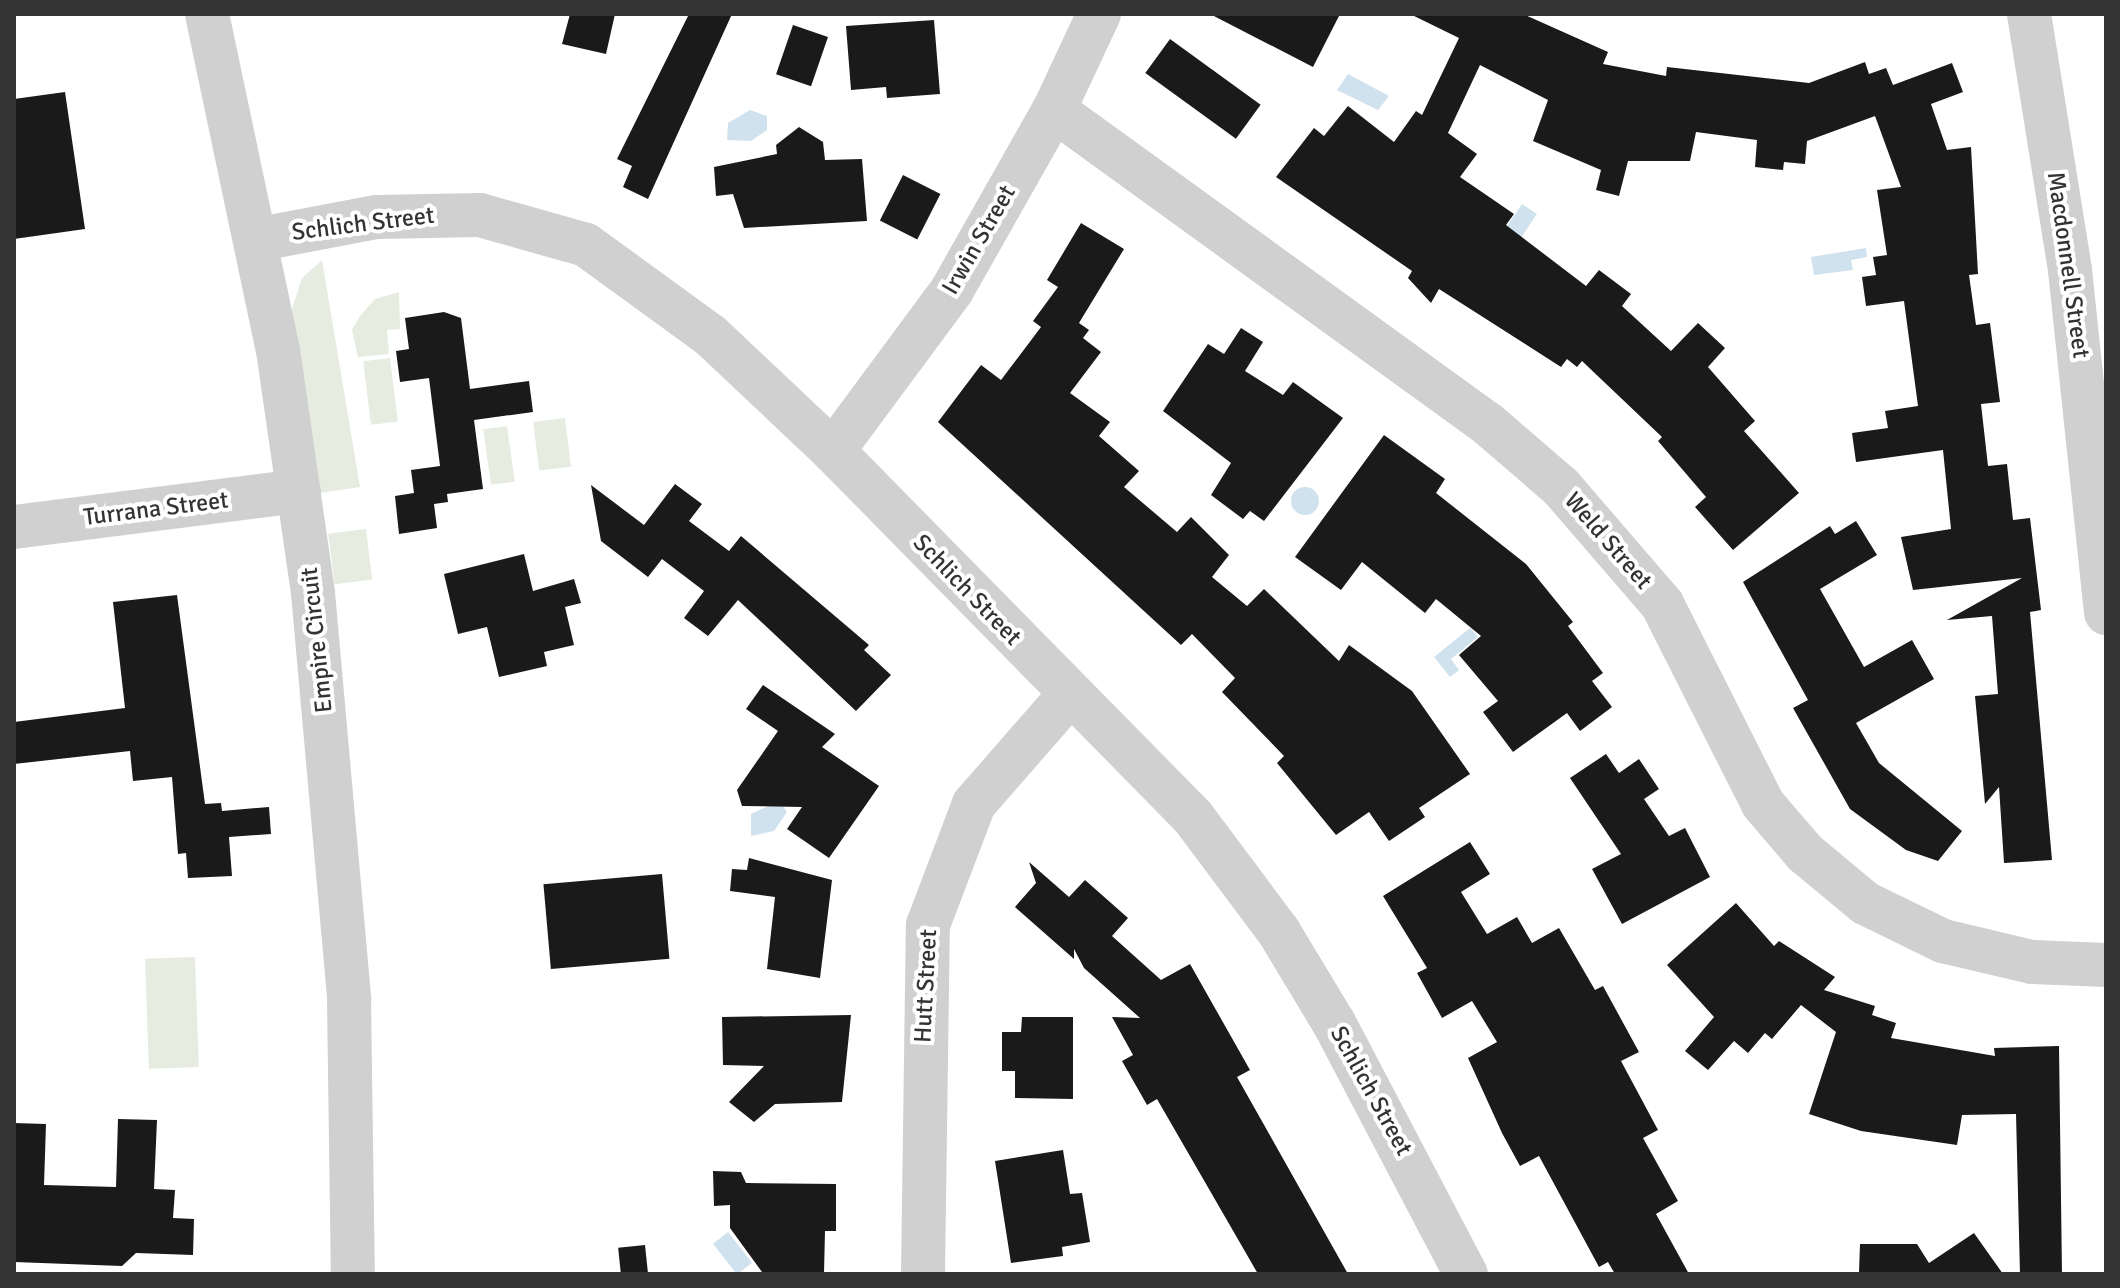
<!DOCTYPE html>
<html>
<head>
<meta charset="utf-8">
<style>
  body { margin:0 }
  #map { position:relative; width:2120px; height:1288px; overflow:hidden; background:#fff; font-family:Signika,sans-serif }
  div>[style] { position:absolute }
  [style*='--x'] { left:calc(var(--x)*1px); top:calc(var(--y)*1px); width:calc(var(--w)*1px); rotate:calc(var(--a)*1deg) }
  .green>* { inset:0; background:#e6ecdf; transform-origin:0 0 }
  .water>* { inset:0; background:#cfe2ee; transform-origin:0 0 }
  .round { border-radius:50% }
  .building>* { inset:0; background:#1a1a1a; transform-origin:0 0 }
  .minor>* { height:44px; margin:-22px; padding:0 22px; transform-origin:22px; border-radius:22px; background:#d0d0d0 }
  span { translate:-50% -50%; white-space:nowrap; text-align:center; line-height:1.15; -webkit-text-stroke:8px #fff; paint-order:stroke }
  .street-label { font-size:24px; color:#333 }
  .frame { position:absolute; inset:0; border:16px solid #333; pointer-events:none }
</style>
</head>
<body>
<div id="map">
  <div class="green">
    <div style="clip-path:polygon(322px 260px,360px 487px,320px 493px,290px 315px,302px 278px)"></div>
    <div style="clip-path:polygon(399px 292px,400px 329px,387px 330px,389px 354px,358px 357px,352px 330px,360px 316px,375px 299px)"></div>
    <div style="left:390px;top:358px;width:64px;height:27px;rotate:83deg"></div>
    <div style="left:565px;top:418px;width:49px;height:32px;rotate:83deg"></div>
    <div style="left:507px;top:426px;width:56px;height:24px;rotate:82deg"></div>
    <div style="left:366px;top:529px;width:51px;height:38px;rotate:83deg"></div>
    <div style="left:195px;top:957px;width:110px;height:50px;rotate:88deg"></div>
  </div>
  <div class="water">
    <div style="clip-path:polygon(1348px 74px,1389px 96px,1378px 110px,1337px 90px)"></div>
    <div style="clip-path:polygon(750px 110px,767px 116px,767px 130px,751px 141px,727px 140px,728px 123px)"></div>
    <div style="left:1522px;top:204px;width:18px;height:44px;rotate:34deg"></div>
    <div style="clip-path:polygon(1866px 248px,1867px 257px,1851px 260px,1853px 270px,1814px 275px,1811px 257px)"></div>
    <div class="round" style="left:1291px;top:487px;width:28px;height:28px"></div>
    <div style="clip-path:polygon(1470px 628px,1478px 637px,1451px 659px,1459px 670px,1450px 677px,1434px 657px)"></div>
    <div style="clip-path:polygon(779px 801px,787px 812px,774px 831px,751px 836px,751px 814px)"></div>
    <div style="left:728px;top:1232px;width:39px;height:19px;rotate:52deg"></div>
  </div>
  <div class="building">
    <div style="clip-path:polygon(570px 14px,615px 14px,606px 54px,562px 44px)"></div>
    <div style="clip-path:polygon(689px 14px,732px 14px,648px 199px,623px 187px,632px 166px,617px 159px)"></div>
    <div style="clip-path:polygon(1210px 14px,1340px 14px,1313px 67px)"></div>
    <div style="clip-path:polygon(1410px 14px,1523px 14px,1608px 52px,1603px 64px,1666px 76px,1667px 67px,1809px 83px,1865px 62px,1869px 74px,1886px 68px,1893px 85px,1952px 63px,1963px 92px,1931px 104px,1947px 150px,1971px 147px,1978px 274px,1969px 275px,1976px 325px,1990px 323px,2000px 402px,1981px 404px,1988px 466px,2007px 464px,2013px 520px,2030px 518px,2041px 610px,2030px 612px,2052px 860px,2004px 863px,1999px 787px,1985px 804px,1975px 696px,1998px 694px,1992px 616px,1947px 620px,2022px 578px,1913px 590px,1901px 537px,1951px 529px,1943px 450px,1856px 462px,1852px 433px,1888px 428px,1885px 411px,1918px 406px,1904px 301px,1866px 306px,1862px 277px,1876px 275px,1873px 257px,1887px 255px,1877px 190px,1901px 187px,1875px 116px,1807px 141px,1805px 164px,1784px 162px,1783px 170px,1755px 167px,1757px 140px,1696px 132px,1690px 161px,1628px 161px,1619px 196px,1596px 190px,1601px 170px,1533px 141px,1548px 100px,1480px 65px,1448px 133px,1477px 154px,1460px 177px,1514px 214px,1506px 225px,1586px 286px,1599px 270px,1631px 294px,1622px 306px,1671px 351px,1698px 323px,1725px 348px,1708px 367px,1755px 421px,1744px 431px,1799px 493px,1733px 550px,1695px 507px,1706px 497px,1658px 441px,1662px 437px,1582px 361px,1577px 367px,1567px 359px,1561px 367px,1439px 289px,1431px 303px,1408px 278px,1412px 271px,1276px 177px,1314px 128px,1324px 136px,1348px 106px,1394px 142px,1416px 111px,1422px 115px,1459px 38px)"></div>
    <div style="clip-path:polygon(934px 20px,940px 94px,887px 98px,886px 87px,851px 90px,846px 26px)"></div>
    <div style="left:793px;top:25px;width:37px;height:52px;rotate:19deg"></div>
    <div style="left:1170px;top:39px;width:112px;height:42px;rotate:36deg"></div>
    <div style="clip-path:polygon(65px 92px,85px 229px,14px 239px,14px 99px)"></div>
    <div style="clip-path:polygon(799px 127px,823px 142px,825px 160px,862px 159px,867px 221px,744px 228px,733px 194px,716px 196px,714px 167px,777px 154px,776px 145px)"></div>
    <div style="left:903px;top:175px;width:42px;height:51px;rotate:27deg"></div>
    <div style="clip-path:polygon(1081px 223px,1124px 249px,1079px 323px,1089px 330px,1083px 338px,1101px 352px,1070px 393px,1110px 422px,1099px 436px,1139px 471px,1124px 487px,1177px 532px,1191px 517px,1229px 555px,1212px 577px,1247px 606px,1264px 589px,1339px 661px,1349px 645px,1412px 691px,1470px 774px,1419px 808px,1425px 817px,1389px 841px,1369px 812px,1336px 835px,1277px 763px,1284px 756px,1222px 692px,1235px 678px,1192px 634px,1181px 645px,938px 422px,981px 365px,1001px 380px,1041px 327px,1033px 321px,1058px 287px,1047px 280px)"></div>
    <div style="clip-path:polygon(444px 312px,461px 318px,470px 389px,529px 381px,533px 412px,474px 420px,483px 489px,447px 494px,448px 502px,434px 504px,437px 528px,399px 534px,395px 496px,414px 493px,411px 470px,440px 466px,429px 378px,400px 382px,396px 351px,409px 349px,405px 318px)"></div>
    <div style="clip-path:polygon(1241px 328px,1263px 342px,1245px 371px,1283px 395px,1293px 382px,1343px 418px,1264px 521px,1250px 511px,1243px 519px,1211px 495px,1231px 463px,1163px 411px,1208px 344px,1224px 354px)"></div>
    <div style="clip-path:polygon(1384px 435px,1445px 479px,1436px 493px,1526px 564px,1573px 622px,1568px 626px,1603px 673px,1592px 681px,1612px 707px,1580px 731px,1567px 713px,1513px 752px,1483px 712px,1498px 701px,1459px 655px,1481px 636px,1436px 599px,1425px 613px,1362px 562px,1341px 590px,1295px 557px)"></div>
    <div style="clip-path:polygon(675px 484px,702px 504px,689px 521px,729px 551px,741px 536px,869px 645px,864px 650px,891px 675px,856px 711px,738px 600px,708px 636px,684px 618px,704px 591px,662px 559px,648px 577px,601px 541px,591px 485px,644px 525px)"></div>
    <div style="clip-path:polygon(1856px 521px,1877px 555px,1820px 589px,1864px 667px,1912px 640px,1934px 679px,1856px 723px,1879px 763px,1962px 831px,1938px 861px,1906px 850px,1850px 809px,1793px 708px,1808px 700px,1743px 582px,1830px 526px,1835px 534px)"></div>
    <div style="clip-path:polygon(524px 554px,533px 591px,574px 579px,581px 603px,565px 607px,574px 645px,544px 652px,547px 666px,499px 677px,487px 627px,458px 634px,444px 574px)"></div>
    <div style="clip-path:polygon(177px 595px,205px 804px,221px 803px,222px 811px,269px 807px,271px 834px,229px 837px,232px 876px,188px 878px,186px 853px,178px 854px,172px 777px,133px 781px,130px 751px,14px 764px,14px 722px,125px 708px,113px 602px)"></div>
    <div style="clip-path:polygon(763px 685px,835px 734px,822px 747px,879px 786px,829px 858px,787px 829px,802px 807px,742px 806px,737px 790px,778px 731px,746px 709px)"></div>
    <div style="clip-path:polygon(1606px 754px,1619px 773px,1639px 759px,1659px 789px,1644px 799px,1669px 836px,1685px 828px,1710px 877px,1622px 924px,1592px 869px,1621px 854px,1570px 778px)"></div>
    <div style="clip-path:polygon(1470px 842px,1490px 874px,1461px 892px,1487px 934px,1517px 917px,1532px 943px,1559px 928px,1595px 990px,1603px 986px,1639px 1052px,1621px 1061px,1658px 1130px,1643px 1138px,1678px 1201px,1656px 1214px,1689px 1274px,1615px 1274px,1608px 1262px,1599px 1267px,1539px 1156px,1520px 1166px,1502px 1133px,1468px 1058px,1497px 1042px,1472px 1001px,1442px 1018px,1417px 973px,1427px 968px,1383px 896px)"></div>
    <div style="clip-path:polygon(749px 858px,832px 880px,820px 978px,767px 969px,775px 897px,730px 891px,732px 869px,747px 870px)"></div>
    <div style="clip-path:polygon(1029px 862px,1069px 897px,1085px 880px,1128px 918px,1112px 936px,1161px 980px,1190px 964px,1250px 1070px,1237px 1077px,1348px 1274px,1258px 1274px,1157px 1099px,1147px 1105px,1122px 1061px,1133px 1055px,1112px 1017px,1140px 1018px,1084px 968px,1074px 949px,1074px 959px,1015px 907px,1036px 883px)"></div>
    <div style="left:662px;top:874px;width:85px;height:119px;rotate:85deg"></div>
    <div style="clip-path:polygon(1736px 903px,1774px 946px,1779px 941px,1835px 977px,1824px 990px,1875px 1006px,1872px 1015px,1896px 1023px,1891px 1038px,1995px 1056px,1994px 1048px,2059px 1046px,2062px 1274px,2020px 1274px,2016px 1114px,1962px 1115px,1957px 1145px,1861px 1131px,1809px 1114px,1836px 1032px,1801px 1005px,1772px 1039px,1765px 1033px,1748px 1053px,1734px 1041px,1708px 1070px,1685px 1051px,1714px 1017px,1667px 965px)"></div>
    <div style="clip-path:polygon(851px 1015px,842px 1102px,775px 1104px,754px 1122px,729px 1102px,764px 1066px,723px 1065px,722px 1017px)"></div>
    <div style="clip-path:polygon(1022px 1017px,1073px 1017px,1073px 1099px,1015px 1098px,1015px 1071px,1002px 1071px,1002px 1032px,1021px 1032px)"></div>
    <div style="clip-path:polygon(118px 1119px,157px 1120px,154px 1189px,175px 1190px,173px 1218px,194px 1219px,193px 1255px,136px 1253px,122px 1266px,14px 1262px,14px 1123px,46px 1124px,44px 1185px,116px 1187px)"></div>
    <div style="clip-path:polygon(1063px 1150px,1070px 1194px,1082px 1193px,1090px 1242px,1062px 1247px,1063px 1256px,1011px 1263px,995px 1161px)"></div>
    <div style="clip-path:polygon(713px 1171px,741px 1172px,746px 1183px,836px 1184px,836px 1231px,825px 1231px,824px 1274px,762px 1272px,730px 1228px,730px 1205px,714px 1206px)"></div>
    <div style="clip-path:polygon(1974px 1233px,2003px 1274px,1859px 1272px,1860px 1244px,1917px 1244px,1929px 1263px)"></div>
    <div style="left:645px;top:1245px;width:29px;height:27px;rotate:84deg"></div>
  </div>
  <div class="minor">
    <div style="--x:207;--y:14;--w:343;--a:78.1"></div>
    <div style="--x:278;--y:350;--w:246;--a:81.8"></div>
    <div style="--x:313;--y:593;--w:408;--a:84.9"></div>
    <div style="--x:349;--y:999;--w:275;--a:89.2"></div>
    <div style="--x:2029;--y:14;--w:259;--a:80.9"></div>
    <div style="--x:2070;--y:270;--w:345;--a:84"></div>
    <div style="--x:1054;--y:110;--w:536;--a:35.89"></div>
    <div style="--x:1488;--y:424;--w:96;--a:40.8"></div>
    <div style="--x:1561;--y:487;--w:155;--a:49.2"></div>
    <div style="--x:1662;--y:604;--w:224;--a:63.2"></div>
    <div style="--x:1763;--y:804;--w:65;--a:49.4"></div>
    <div style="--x:1805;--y:853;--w:78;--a:39.8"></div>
    <div style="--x:1865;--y:903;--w:87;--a:26"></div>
    <div style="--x:1943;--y:941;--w:91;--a:13.3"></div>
    <div style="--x:2032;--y:962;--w:74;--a:2.3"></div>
    <div style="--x:255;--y:240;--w:124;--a:-10.7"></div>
    <div style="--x:377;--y:217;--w:103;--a:-1.1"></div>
    <div style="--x:480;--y:215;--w:110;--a:15.8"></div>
    <div style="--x:586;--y:245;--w:153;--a:36"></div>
    <div style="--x:710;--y:335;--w:169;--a:43.3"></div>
    <div style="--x:833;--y:451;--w:513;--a:45.47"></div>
    <div style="--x:1193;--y:817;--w:144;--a:53.2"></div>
    <div style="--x:1279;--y:932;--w:106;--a:58.9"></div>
    <div style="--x:1334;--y:1023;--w:284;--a:62.3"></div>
    <div style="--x:833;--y:451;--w:200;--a:-53.5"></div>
    <div style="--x:952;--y:290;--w:207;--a:-60.5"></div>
    <div style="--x:1054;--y:110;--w:106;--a:-64.9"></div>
    <div style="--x:14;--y:527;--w:287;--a:-7.2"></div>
    <div style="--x:923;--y:1274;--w:349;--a:-89.2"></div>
    <div style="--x:928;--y:925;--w:129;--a:-69.2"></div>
    <div style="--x:974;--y:804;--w:145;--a:-48.9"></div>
  </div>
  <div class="street-label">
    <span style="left:363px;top:224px;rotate:-7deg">Schlich Street</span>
    <span style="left:979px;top:240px;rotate:-60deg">Irwin Street</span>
    <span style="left:2068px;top:265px;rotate:82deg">Macdonnell Street</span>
    <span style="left:156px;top:509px;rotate:-7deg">Turrana Street</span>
    <span style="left:1608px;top:541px;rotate:49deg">Weld Street</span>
    <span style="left:967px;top:590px;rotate:46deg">Schlich Street</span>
    <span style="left:317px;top:640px;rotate:-96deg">Empire Circuit</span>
    <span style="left:926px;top:986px;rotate:-87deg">Hutt Street</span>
    <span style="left:1371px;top:1091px;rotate:61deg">Schlich Street</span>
  </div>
  <div class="frame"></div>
</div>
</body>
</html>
